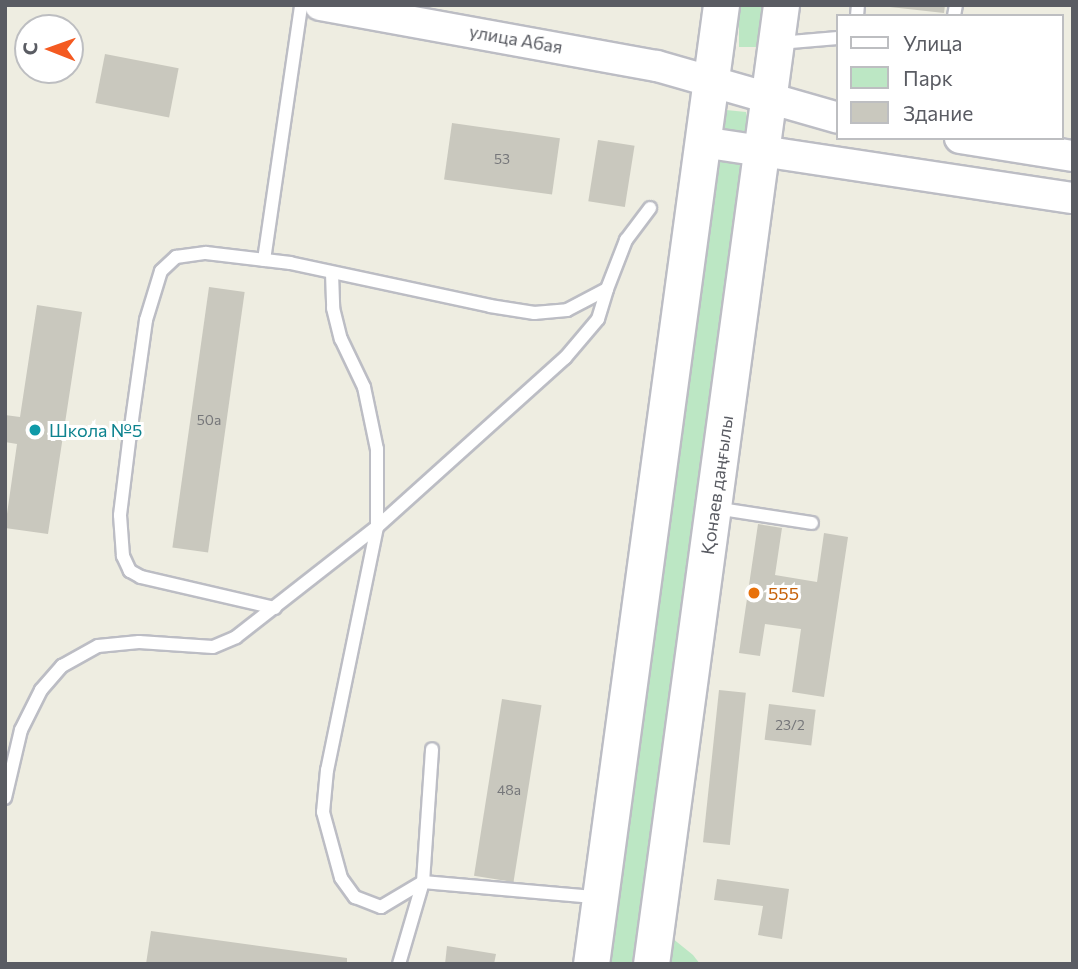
<!DOCTYPE html>
<html>
<head>
<meta charset="utf-8">
<style>
  body { margin:0 }
  #map { position:relative; width:1078px; height:969px; overflow:hidden; background:#eeede1; font-family:Commissioner,sans-serif }
  div>[style] { position:absolute }
  [style*='--x'] { left:calc(var(--x)*1px); top:calc(var(--y)*1px); width:calc(var(--w)*1px); rotate:calc(var(--a)*1deg) }
  .green>* { inset:0; background:#bce7c4; transform-origin:0 0 }
  .building>* { inset:0; background:#c9c8be; transform-origin:0 0 }
  .roads { filter:drop-shadow(2px 0 #bcbdc4) drop-shadow(-2px 0 #bcbdc4) drop-shadow(0 2px #bcbdc4) drop-shadow(0 -2px #bcbdc4) }
  .service>* { height:12px; margin:-6px; padding:0 6px; transform-origin:6px; border-radius:6px; background:#fff }
  .tertiary>* { height:30px; margin:-15px; padding:0 15px; transform-origin:15px; border-radius:15px; background:#fff }
  .secondary>* { height:35px; margin:-17.5px; padding:0 17.5px; transform-origin:17.5px; border-radius:17.5px; background:#fff }
  .dots>* { width:19px; height:19px; translate:-50% -50%; box-sizing:border-box; border:4px solid #fff; border-radius:50% }
  span { translate:-50% -50%; white-space:nowrap; text-align:center; line-height:1.15; -webkit-text-stroke:6px #fff; paint-order:stroke }
  .number-label { font-size:14px; color:#76777a }
  .number-label span { -webkit-text-stroke-width:0 }
  .street-label { font-size:18px; color:#5a5c63 }
  .culture-label { font-size:18px; color:#0d838f }
  .left { translate:0 -50%; text-align:left }
  .food-label { font-size:18px; color:#c56008 }
  .frame { position:absolute; inset:0; border:7px solid #5a5c63; pointer-events:none }
  .legend { position:absolute; left:836px; top:14px; width:228px; height:126px; box-sizing:border-box; background:#fff; border:2px solid #bdbec1; margin:0; padding:9px 12px; list-style:none; font-size:21px; color:#5a5c63 }
  .legend li { display:flex; align-items:center; gap:14px; height:35px }
  .legend b { width:35px; border:2px solid #bdbec1 }
  .north { position:absolute; left:14px; top:14px; width:70px; height:70px; box-sizing:border-box; background:#fff; border:2px solid #bdbec1; border-radius:50%; rotate:271deg; font-size:19px; font-weight:700; line-height:28px; text-align:center; color:#5a5c63 }
  .north::after { content:''; display:block; margin:auto; width:24px; height:32px; background:#f45a21; clip-path:polygon(50% 0,100% 100%,50% 72%,0 100%) }
</style>
</head>
<body>
<div id="map">
  <div class="green">
    <div style="left:739px;top:5px;width:25px;height:42px"></div>
    <div style="clip-path:polygon(726px 110px,746px 112px,749px 125px,632px 964px,597px 964px)"></div>
    <div style="clip-path:polygon(656px 925px,693px 955px,700px 964px,651px 964px)"></div>
  </div>
  <div class="building">
    <div style="clip-path:polygon(872px 5px,945px 5px,944px 13px)"></div>
    <div style="left:105px;top:54px;width:75px;height:50px;rotate:11deg"></div>
    <div style="left:452px;top:123px;width:109px;height:57px;rotate:8deg"></div>
    <div style="left:598px;top:140px;width:37px;height:62px;rotate:9deg"></div>
    <div style="left:209px;top:287px;width:36px;height:263px;rotate:8deg"></div>
    <div style="clip-path:polygon(37px 305px,82px 312px,48px 534px,5px 528px,17px 444px,5px 442px,5px 415px,20px 417px)"></div>
    <div style="clip-path:polygon(758px 524px,782px 528px,775px 575px,817px 582px,824px 533px,848px 537px,824px 697px,792px 692px,801px 629px,765px 624px,760px 656px,739px 653px)"></div>
    <div style="left:719px;top:690px;width:27px;height:153px;rotate:6deg"></div>
    <div style="left:502px;top:699px;width:40px;height:179px;rotate:9deg"></div>
    <div style="left:769px;top:704px;width:47px;height:36px;rotate:7deg"></div>
    <div style="clip-path:polygon(717px 879px,789px 889px,782px 939px,758px 935px,763px 906px,714px 900px)"></div>
    <div style="clip-path:polygon(151px 931px,347px 958px,347px 964px,146px 964px)"></div>
    <div style="clip-path:polygon(447px 946px,496px 954px,494px 964px,445px 964px)"></div>
  </div>
  <div class="roads">
    <div class="service">
      <div style="--x:857;--y:16;--w:11;--a:-85"></div>
      <div style="--x:954;--y:16;--w:11;--a:-80"></div>
      <div style="--x:779;--y:43;--w:59;--a:-4.8"></div>
      <div style="--x:264;--y:260;--w:258;--a:-81.7"></div>
      <div style="--x:332;--y:273;--w:35;--a:88"></div>
      <div style="--x:333;--y:308;--w:32;--a:76"></div>
      <div style="--x:341;--y:339;--w:53;--a:64.4"></div>
      <div style="--x:364;--y:387;--w:63;--a:78.2"></div>
      <div style="--x:377;--y:449;--w:78;--a:90"></div>
      <div style="--x:377;--y:527;--w:248;--a:101.6"></div>
      <div style="--x:327;--y:770;--w:42;--a:95.4"></div>
      <div style="--x:323;--y:812;--w:68;--a:74.7"></div>
      <div style="--x:341;--y:878;--w:24;--a:54"></div>
      <div style="--x:355;--y:897;--w:28;--a:21"></div>
      <div style="--x:381;--y:907;--w:49;--a:-30.8"></div>
      <div style="--x:423;--y:882;--w:174;--a:5"></div>
      <div style="--x:715;--y:508;--w:98;--a:8.8"></div>
      <div style="--x:275;--y:608;--w:138;--a:-167"></div>
      <div style="--x:141;--y:577;--w:13;--a:-151"></div>
      <div style="--x:130;--y:571;--w:17;--a:-115"></div>
      <div style="--x:123;--y:556;--w:41;--a:-94.2"></div>
      <div style="--x:120;--y:515;--w:82;--a:-83"></div>
      <div style="--x:130;--y:434;--w:115;--a:-82"></div>
      <div style="--x:146;--y:320;--w:51;--a:-73"></div>
      <div style="--x:161;--y:271;--w:21;--a:-43"></div>
      <div style="--x:176;--y:257;--w:30;--a:-8"></div>
      <div style="--x:206;--y:253;--w:85;--a:6.8"></div>
      <div style="--x:290;--y:263;--w:205;--a:12.1"></div>
      <div style="--x:490;--y:306;--w:45;--a:9"></div>
      <div style="--x:534;--y:313;--w:33;--a:-5"></div>
      <div style="--x:567;--y:310;--w:45;--a:-27.7"></div>
      <div style="--x:607;--y:289;--w:53;--a:-68.8"></div>
      <div style="--x:626;--y:240;--w:40;--a:-53"></div>
      <div style="--x:5;--y:798;--w:70;--a:-76.8"></div>
      <div style="--x:21;--y:730;--w:45;--a:-63.4"></div>
      <div style="--x:41;--y:690;--w:32;--a:-49"></div>
      <div style="--x:62;--y:666;--w:41;--a:-29.1"></div>
      <div style="--x:98;--y:646;--w:41;--a:-5.6"></div>
      <div style="--x:139;--y:642;--w:74;--a:3.9"></div>
      <div style="--x:213;--y:647;--w:25;--a:-23"></div>
      <div style="--x:236;--y:637;--w:179;--a:-38"></div>
      <div style="--x:377;--y:527;--w:253;--a:-42"></div>
      <div style="--x:565;--y:358;--w:51;--a:-49.8"></div>
      <div style="--x:598;--y:319;--w:31;--a:-73"></div>
      <div style="--x:399;--y:964;--w:85;--a:-73.7"></div>
      <div style="--x:423;--y:882;--w:133;--a:-86.1"></div>
    </div>
    <div class="tertiary">
      <div style="--x:320;--y:5;--w:342;--a:10.3"></div>
      <div style="--x:657;--y:66;--w:188;--a:16"></div>
      <div style="--x:960;--y:138;--w:114;--a:9.1"></div>
      <div style="--x:702;--y:142;--w:375;--a:8.6"></div>
    </div>
    <div class="secondary">
      <div style="--x:591;--y:964;--w:968;--a:-82.28"></div>
      <div style="--x:651;--y:964;--w:968;--a:-82.28"></div>
    </div>
  </div>
  <div class="dots">
    <div style="left:35px;top:430px;background:#0f9aa8"></div>
    <div style="left:754px;top:593px;background:#e8710a"></div>
  </div>
  <div class="number-label">
    <span style="left:502px;top:159px">53</span>
    <span style="left:209px;top:420px">50а</span>
    <span style="left:790px;top:725px">23/2</span>
    <span style="left:509px;top:790px">48а</span>
  </div>
  <div class="street-label">
    <span style="left:516px;top:39px;rotate:10deg">улица Абая</span>
    <span style="left:717px;top:485px;rotate:-82deg">Қонаев даңғылы</span>
  </div>
  <div class="culture-label">
    <span class="left" style="left:49px;top:430px">Школа №5</span>
  </div>
  <div class="food-label">
    <span class="left" style="left:768px;top:593px">555</span>
  </div>
  <div class="frame"></div>
  <ul class="legend">
  <li><b style="height:9px;background:#fff"></b>Улица</li>
  <li><b style="height:19px;background:#bce7c4"></b>Парк</li>
  <li><b style="height:19px;background:#c9c8be"></b>Здание</li>
  </ul>
  <div class="north">С</div>
</div>
</body>
</html>
